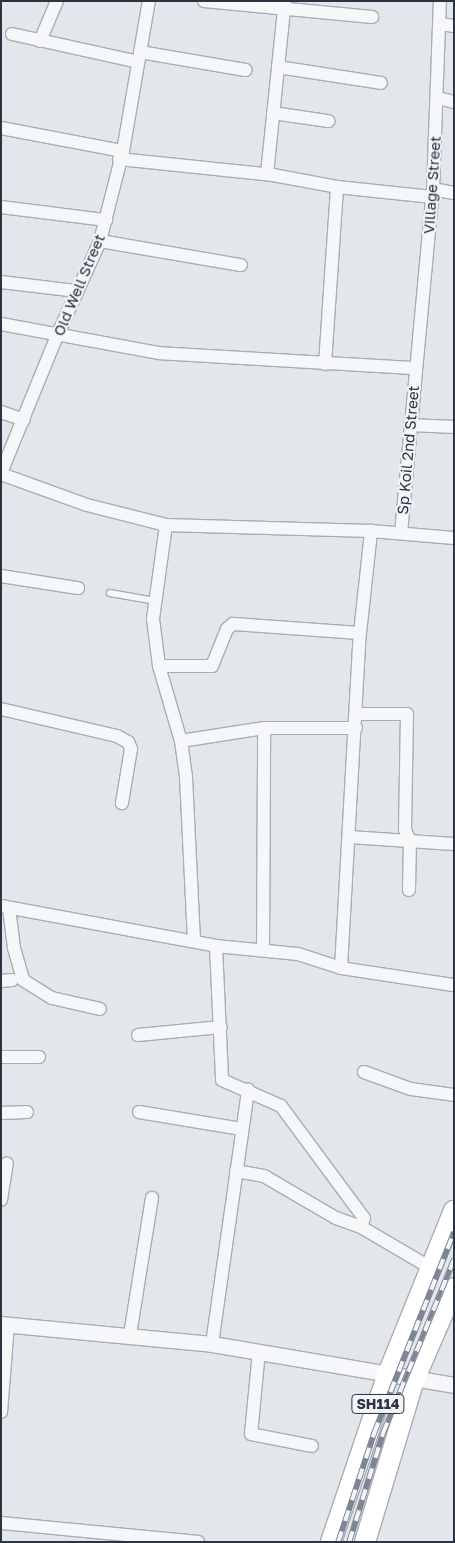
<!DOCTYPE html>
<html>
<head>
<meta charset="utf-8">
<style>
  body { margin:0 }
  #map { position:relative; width:455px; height:1543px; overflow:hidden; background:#e3e6eb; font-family:"Golos Text",sans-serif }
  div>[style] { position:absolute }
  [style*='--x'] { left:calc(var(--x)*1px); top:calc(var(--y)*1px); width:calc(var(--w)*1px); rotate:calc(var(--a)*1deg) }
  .roads { filter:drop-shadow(1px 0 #a8adb5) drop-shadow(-1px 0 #a8adb5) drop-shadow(0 1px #a8adb5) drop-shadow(0 -1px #a8adb5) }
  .service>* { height:6px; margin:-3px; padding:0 3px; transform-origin:3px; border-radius:3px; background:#f6f7f9 }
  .minor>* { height:12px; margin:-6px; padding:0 6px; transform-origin:6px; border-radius:6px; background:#f6f7f9 }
  .tertiary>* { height:15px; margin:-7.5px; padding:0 7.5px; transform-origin:7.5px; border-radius:7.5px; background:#f6f7f9 }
  .primary>* { height:20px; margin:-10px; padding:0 10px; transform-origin:10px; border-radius:10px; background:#fff }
  .rail>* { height:5.5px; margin-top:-2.75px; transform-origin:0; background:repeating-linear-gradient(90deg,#f3f5f8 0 11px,#7c8694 0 22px); box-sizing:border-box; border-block:1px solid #7c8694 }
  span { translate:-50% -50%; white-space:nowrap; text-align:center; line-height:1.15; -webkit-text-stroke:4px #f3f5f8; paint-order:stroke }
  .shield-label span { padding:1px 4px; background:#f3f5f8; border:1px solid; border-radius:4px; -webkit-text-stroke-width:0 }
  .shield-label { font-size:14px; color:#2b3443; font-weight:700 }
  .street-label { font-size:15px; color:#2b3443 }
  .frame { position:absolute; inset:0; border:2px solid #2b3443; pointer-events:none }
</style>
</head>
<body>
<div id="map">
  <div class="roads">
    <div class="service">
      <div style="--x:110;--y:593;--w:47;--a:9.9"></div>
    </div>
    <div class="minor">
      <div style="--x:204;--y:1;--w:169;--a:5.4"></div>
      <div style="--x:441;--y:24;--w:13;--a:9"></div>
      <div style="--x:12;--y:34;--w:129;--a:12.5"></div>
      <div style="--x:40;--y:41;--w:43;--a:-67"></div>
      <div style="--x:140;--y:52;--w:107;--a:9.7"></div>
      <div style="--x:278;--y:67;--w:104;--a:8.8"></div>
      <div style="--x:438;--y:98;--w:16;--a:14"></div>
      <div style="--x:273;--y:113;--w:56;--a:8.3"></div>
      <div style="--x:1;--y:128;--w:124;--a:10.7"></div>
      <div style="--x:119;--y:159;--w:155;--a:5.9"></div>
      <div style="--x:273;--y:175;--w:65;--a:10.6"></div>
      <div style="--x:337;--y:187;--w:96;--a:6"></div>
      <div style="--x:267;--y:174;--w:174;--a:-84.1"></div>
      <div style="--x:433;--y:189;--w:21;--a:11"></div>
      <div style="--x:1;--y:207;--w:106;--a:7.1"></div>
      <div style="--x:100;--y:241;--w:143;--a:9.7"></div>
      <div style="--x:1;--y:282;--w:77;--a:6.8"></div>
      <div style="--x:1;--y:324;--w:161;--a:10.4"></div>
      <div style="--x:159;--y:353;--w:256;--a:3.4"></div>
      <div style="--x:325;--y:364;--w:177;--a:-86.1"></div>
      <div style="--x:1;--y:412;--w:24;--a:19"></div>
      <div style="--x:410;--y:425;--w:44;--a:2.6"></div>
      <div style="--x:1;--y:473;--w:148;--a:-67.8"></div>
      <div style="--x:57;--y:336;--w:104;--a:-65.6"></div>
      <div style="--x:100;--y:241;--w:93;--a:-75.7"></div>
      <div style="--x:123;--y:151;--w:152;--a:-80.2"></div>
      <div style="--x:1;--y:474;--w:91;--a:19.8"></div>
      <div style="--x:87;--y:505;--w:81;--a:14.2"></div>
      <div style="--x:166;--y:525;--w:205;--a:1.7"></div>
      <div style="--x:371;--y:531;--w:83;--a:4.8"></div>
      <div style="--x:166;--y:525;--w:95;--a:97.9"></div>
      <div style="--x:153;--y:619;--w:47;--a:82.7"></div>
      <div style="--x:159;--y:666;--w:78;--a:73.7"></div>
      <div style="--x:181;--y:741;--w:36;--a:82"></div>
      <div style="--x:186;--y:777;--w:164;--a:87.2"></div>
      <div style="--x:401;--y:533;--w:345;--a:-84.7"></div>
      <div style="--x:433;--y:189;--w:188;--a:-87.9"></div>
      <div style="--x:1;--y:576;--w:78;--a:8.9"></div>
      <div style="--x:159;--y:666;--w:53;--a:0"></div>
      <div style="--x:212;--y:666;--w:40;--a:-68"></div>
      <div style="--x:227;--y:629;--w:8;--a:-40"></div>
      <div style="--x:233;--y:624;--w:127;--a:4.1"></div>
      <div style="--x:1;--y:709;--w:119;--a:13.1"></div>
      <div style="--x:117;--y:736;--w:13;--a:29"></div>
      <div style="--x:128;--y:742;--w:8;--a:67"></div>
      <div style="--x:131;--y:749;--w:55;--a:99.5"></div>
      <div style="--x:356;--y:714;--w:51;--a:0"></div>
      <div style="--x:407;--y:714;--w:116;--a:91"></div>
      <div style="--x:405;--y:830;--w:12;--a:66"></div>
      <div style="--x:410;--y:841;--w:49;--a:91.2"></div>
      <div style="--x:181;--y:741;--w:84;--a:-8.9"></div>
      <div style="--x:264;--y:728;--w:92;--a:0"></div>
      <div style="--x:349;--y:837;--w:105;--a:3.8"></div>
      <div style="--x:1;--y:906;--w:219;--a:10.5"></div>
      <div style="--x:216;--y:946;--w:82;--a:5.6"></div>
      <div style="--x:298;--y:954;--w:45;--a:18"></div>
      <div style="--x:341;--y:968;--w:114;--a:8.6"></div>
      <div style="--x:9;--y:908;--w:40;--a:82.9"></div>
      <div style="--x:14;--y:948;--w:33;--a:74"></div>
      <div style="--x:23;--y:980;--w:34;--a:32"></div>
      <div style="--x:52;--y:998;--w:49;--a:12.9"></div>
      <div style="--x:216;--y:946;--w:134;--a:87.4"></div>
      <div style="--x:222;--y:1080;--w:64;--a:23.8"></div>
      <div style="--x:281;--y:1106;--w:139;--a:53.5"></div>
      <div style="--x:364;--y:1218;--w:9;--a:108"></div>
      <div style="--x:361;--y:1227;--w:81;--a:30.4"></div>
      <div style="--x:263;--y:950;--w:222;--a:-89.7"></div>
      <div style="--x:341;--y:968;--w:336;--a:-86.8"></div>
      <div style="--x:360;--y:633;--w:103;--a:-83.8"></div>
      <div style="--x:1;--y:981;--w:11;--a:-5"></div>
      <div style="--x:138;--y:1035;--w:83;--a:-5.5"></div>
      <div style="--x:1;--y:1057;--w:38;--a:0"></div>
      <div style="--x:364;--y:1072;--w:50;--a:19.9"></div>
      <div style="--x:411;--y:1089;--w:43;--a:7.9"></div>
      <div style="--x:139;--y:1112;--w:104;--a:9.4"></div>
      <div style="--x:1;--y:1113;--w:26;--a:-2"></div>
      <div style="--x:236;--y:1171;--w:28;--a:10"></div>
      <div style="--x:264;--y:1176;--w:83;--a:30.3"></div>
      <div style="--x:336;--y:1218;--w:27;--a:20"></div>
      <div style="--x:1;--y:1200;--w:37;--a:-81"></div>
      <div style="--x:130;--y:1335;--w:139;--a:-80.9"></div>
      <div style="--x:212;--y:1344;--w:257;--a:-81.9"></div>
      <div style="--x:259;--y:1351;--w:83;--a:95.5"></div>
      <div style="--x:251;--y:1434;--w:62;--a:11.1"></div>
      <div style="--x:1;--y:1412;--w:87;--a:-85.4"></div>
      <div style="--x:1;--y:1523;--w:198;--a:5.5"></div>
    </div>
    <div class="tertiary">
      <div style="--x:1;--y:1324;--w:212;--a:5.4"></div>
      <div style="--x:212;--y:1344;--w:245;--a:9.6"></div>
    </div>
    <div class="primary">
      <div style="--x:331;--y:1542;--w:177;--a:-71.3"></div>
      <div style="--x:388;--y:1374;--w:176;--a:-68"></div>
      <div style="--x:365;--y:1542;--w:169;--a:-73.2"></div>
      <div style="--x:414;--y:1380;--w:100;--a:-66.5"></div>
    </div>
  </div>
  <div class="rail">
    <div style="--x:338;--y:1542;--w:115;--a:-71.7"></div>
    <div style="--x:374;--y:1433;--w:216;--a:-68.3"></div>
    <div style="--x:349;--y:1542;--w:114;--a:-72.7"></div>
    <div style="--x:383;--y:1433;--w:188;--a:-67.8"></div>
  </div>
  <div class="shield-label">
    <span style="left:378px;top:1404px">SH114</span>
  </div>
  <div class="street-label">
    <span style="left:432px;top:185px;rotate:-86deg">Village Street</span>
    <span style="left:79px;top:285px;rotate:-67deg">Old Well Street</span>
    <span style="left:408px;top:450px;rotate:-85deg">Sp Koil 2nd Street</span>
  </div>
  <div class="frame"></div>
</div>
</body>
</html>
